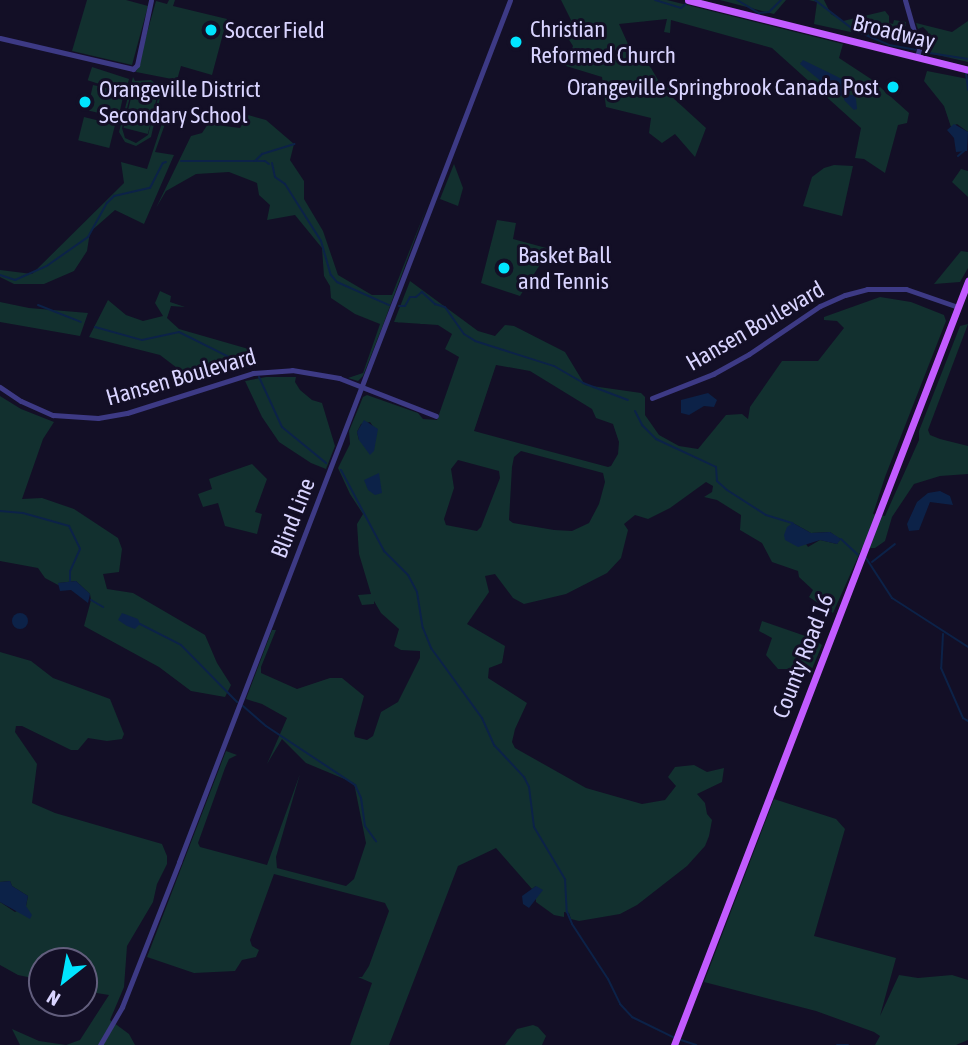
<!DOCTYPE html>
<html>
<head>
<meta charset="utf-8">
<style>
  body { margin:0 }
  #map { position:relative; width:968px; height:1045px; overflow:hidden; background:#130f26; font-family:"Asap Condensed",sans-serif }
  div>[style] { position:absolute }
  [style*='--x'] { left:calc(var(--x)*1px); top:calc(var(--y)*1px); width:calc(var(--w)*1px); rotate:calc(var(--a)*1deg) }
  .green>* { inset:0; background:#12302f; transform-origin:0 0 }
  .water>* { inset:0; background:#0c2248 }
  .round { border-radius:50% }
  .stream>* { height:2px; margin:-1px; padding:0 1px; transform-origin:1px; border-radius:1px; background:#0c2248 }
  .minor>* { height:5px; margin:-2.5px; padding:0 2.5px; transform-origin:2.5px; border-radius:2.5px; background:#3d3a85 }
  .major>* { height:7px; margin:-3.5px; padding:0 3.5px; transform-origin:3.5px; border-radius:3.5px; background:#c25bff }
  .dots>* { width:19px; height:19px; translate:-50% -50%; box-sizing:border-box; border:4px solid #130f26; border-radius:50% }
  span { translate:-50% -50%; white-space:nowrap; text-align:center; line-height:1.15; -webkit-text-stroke:6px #130f26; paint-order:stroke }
  .poi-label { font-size:23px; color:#d9d4ff }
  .left { translate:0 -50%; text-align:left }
  .right { translate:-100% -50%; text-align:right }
  .street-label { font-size:23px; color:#d9d4ff }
  .north { position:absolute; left:28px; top:947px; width:70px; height:70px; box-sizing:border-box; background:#130f26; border:2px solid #625e7d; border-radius:50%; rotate:211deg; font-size:19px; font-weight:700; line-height:28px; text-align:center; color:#d9d4ff }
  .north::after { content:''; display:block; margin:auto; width:24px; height:32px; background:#00e5ff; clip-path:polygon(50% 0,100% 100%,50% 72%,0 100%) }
</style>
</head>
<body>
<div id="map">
  <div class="green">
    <div style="clip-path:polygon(87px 0,126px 0,148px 6px,132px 65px,72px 51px)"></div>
    <div style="clip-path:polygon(169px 0,175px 0,173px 6px,227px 19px,212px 75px,181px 66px,177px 80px,136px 72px,156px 1px,167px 4px)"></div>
    <div style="clip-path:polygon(evenodd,561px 0,667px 0,843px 44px,839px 58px,871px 79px,909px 113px,907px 123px,898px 125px,885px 173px,864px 159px,855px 158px,861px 128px,772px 48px,671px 20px,670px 33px,664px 32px,667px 19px,619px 24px,628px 44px,651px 68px,662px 87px,681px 85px,672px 97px,706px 128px,695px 157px,675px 134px,662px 143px,649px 133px,651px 118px,606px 107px,602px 77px,566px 66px,573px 46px,566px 35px,571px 20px,561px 0,800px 62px,848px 93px,849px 96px,844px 100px,845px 96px,839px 96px,800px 62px)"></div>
    <div style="clip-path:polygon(720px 0,786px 0,774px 14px)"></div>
    <div style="clip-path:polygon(809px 0,824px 0,831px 14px,843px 21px,885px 11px,889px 16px,889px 23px,893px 24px,894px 20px,906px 22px,906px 26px,898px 28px,905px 40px,901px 43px,814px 24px,817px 2px)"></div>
    <div style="clip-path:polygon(968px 21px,968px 62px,924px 52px,928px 32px,923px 27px,918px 29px,916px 23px,952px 32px)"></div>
    <div style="left:92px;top:67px;width:39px;height:14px;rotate:18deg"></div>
    <div style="clip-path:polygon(927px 71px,968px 79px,968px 132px,957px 124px,951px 127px,944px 106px,924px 81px)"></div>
    <div style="clip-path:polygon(evenodd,133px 77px,135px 81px,151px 80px,158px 86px,161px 94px,151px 137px,136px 146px,125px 142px,119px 132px,133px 77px,142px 82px,153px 85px,158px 98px,148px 135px,136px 143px,125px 138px,122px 128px,132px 89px,142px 82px)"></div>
    <div style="left:93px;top:85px;width:32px;height:26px;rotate:13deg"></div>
    <div style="left:133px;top:90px;width:25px;height:39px;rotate:14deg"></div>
    <div style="clip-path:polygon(167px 108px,169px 113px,155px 152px,174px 155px,144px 224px,115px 210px,90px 232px,87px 251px,74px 271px,44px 284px,14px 284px,0 277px,0 270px,32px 274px,124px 183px,121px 162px,147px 169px)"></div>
    <div style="clip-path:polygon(248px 115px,266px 120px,294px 144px,290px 160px,304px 181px,304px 199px,323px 231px,338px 275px,372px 295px,392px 295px,428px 204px,383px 325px,363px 376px,358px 381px,348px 378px,363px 373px,380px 324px,355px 314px,331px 298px,330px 286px,324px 276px,322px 248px,295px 215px,267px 220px,270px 205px,259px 195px,257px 183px,229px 172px,196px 174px,166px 191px,156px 208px,191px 136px,202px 133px,208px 124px,240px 128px)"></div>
    <div style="left:84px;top:117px;width:32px;height:24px;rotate:14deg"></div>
    <div style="clip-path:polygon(454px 164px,463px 188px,458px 206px,440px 199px)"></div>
    <div style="clip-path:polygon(834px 165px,853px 166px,842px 216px,803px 206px,812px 177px,824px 168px)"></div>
    <div style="clip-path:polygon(961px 169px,968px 171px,968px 197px,952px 182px)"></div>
    <div style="clip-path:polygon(497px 220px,516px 223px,513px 239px,550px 249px,520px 296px,481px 283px)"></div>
    <div style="clip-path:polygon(961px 251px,968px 252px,968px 268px,960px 282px,934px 284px)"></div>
    <div style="clip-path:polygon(evenodd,410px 281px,478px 331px,495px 336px,505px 325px,514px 326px,565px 352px,585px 385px,641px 393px,645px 397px,645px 415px,659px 435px,679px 446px,698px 449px,726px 415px,742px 414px,748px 419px,750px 407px,782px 361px,818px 361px,844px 328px,837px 321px,824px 320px,824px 317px,880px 297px,911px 302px,944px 315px,946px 321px,885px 477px,873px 514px,885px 516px,919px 440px,919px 431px,960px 326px,968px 324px,928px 430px,930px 435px,940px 439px,968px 446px,968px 474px,940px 476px,914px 484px,892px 517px,885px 541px,875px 548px,862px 548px,833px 613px,809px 597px,813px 590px,799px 577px,798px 571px,772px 562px,762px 543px,740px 530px,741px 515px,717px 500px,704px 497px,712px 492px,713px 486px,706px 482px,670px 508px,648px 519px,635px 515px,624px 524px,628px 530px,621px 558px,607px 573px,566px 594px,524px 604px,513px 598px,495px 574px,485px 576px,489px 592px,467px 624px,505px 646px,502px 663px,489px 668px,488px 678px,527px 703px,515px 729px,512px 742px,515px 748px,586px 788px,642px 804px,665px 800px,676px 786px,668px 777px,675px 767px,694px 765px,707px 772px,724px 768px,722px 782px,697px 794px,705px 803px,707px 814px,712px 820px,709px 836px,705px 846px,687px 866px,637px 905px,620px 914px,579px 921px,571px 919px,569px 913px,564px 912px,564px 917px,554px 915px,536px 902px,536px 886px,532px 889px,496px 848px,458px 866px,389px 1045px,350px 1045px,372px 983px,358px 977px,362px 977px,369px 966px,389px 911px,385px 903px,274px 874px,250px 940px,252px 946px,259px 950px,256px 957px,242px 960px,235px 971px,194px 973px,147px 957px,226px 751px,237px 755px,229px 759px,225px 768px,198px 843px,200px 847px,267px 865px,300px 774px,276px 857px,277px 868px,346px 886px,354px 879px,366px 843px,354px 783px,306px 763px,282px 739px,267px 764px,287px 718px,262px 704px,246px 699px,272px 630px,276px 630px,261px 667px,261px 673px,297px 689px,330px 678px,342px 678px,364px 696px,354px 733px,355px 737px,367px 740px,373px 736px,381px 712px,398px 702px,420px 658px,420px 651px,401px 650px,394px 646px,399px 629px,381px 613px,374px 601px,374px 604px,362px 605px,358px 595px,371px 594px,359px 554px,357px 524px,363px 514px,350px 494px,338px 468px,350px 444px,349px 431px,363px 397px,367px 395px,418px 413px,423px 419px,437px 420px,459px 357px,445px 349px,452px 334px,438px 325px,394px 322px,410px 281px,496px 365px,530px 371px,592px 409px,596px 418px,613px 424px,619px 442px,618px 454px,611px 466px,608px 467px,474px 431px,496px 365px,410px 281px,370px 422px,377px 432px,375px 438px,359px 440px,357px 432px,361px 424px,370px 422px,410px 281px,521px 451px,603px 473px,605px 482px,599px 504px,589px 523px,572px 531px,554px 530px,513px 523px,509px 520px,512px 467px,514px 457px,521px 451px,410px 281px,458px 460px,499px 471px,500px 478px,481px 527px,477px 531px,446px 525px,444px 519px,454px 488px,451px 469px,458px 460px,410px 281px,793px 523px,811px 533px,830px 532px,840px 539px,837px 544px,820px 540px,808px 547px,793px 523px)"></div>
    <div style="clip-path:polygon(160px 291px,171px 296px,170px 302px,185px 307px,171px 306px,167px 318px,179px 329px,252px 350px,258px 366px,226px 370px,215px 364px,181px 371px,160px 355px,89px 337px,108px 300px,126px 315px,143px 321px,163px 316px,155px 303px)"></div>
    <div style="clip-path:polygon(0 302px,29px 308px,88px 313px,80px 336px,0 322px)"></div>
    <div style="clip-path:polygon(266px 377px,296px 377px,295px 382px,300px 390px,312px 400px,322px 403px,335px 446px,326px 469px,311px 463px,279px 442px,262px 417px,245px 381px)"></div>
    <div style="clip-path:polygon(0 396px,21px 409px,54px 422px,43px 439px,22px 499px,42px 498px,74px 509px,118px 538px,122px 549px,119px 572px,103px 574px,107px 589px,133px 593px,205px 635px,217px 663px,231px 685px,225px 697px,191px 691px,159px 667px,84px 626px,91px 600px,90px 594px,76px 581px,59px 583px,60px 586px,45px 578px,38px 568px,0 561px)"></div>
    <div style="clip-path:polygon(252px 464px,267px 479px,255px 512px,262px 514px,257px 534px,225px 526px,218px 503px,203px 507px,198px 494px,212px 489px,209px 479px)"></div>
    <div style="clip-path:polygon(762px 621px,811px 638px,822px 645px,812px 669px,778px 669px,766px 655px,772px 638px,759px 631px)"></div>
    <div style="clip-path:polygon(0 652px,31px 661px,53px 678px,110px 699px,124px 734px,122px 739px,107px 741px,88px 738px,78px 750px,71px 750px,22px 726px,16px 726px,15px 732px,37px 764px,32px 803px,55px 813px,162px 844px,167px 856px,167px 864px,157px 884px,153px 902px,127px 946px,124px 987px,110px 1020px,129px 1034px,135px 1045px,20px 1045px,12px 1029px,39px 1041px,66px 1045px,80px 1040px,109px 995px,84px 991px,84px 961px,42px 961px,42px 980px,18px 975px,0 965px,0 902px,15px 912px,26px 906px,28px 896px,12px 886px,10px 881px,0 882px)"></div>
    <div style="clip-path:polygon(774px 799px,836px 819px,845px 829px,814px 936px,896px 958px,880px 1016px,899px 975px,918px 978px,952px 975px,968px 980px,968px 1040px,956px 1045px,875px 1045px,880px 1036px,874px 1032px,816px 1011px,704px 982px)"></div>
    <div style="clip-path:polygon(533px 1025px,538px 1027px,546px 1036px,542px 1045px,505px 1045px,517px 1029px)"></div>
  </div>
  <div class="water">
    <div style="clip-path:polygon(803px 60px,842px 79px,851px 90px,848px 95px,854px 95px,856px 99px,857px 109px,854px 110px,844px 100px,845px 96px,839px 96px,800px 64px)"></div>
    <div style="clip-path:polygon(954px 124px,968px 132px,967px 151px,956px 152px,954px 138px,947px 130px)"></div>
    <div style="clip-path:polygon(708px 393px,717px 400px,714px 407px,704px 406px,689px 415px,681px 413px,681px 400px)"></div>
    <div style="clip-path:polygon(364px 420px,378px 429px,374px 451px,370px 455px,359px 440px,357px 432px)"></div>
    <div style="clip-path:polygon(379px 473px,382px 493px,375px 495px,368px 490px,364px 480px)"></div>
    <div style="clip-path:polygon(940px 491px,950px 496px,953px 505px,930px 502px,919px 530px,909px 531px,907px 524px,917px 502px,928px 493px)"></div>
    <div style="clip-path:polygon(793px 523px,811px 533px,830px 532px,841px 539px,837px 544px,820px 540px,798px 547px,785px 540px,784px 535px,787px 527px)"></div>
    <div style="clip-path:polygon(76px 581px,90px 594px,88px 603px,71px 590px,60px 591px,58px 583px)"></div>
    <div style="clip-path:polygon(122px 613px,138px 619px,140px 624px,135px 629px,127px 626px,118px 620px)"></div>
    <div class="round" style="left:12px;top:613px;width:16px;height:16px"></div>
    <div style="clip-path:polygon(10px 881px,12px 886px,28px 896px,26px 906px,32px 915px,30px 919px,0 902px,0 882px)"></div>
    <div style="clip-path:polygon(536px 886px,543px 890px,529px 908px,523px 904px,522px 896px)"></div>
  </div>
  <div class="stream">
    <div style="--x:655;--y:0;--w:27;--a:17"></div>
    <div style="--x:681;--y:8;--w:6;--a:-39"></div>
    <div style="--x:737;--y:0;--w:26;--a:31"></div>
    <div style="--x:759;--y:13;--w:10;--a:-6"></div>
    <div style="--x:769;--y:12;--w:17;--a:-45"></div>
    <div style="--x:815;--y:0;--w:49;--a:37.6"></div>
    <div style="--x:854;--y:30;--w:38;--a:23"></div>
    <div style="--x:889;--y:45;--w:27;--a:10"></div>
    <div style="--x:923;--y:52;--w:46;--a:8.8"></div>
    <div style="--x:966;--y:73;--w:17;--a:83"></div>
    <div style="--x:958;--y:156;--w:8;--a:-40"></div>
    <div style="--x:181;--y:161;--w:84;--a:0"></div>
    <div style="--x:265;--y:161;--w:5;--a:37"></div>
    <div style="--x:255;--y:161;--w:10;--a:-45"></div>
    <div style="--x:262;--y:154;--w:34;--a:-17"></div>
    <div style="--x:272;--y:163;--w:14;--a:78"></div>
    <div style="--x:275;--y:177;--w:12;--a:35"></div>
    <div style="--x:285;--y:184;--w:67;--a:57.7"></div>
    <div style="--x:321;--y:241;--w:35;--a:74"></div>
    <div style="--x:331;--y:275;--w:9;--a:49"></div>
    <div style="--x:337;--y:282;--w:57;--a:23.9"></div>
    <div style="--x:0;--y:275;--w:16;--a:18"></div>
    <div style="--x:15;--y:280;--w:36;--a:-24"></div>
    <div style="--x:48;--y:265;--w:49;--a:-35"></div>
    <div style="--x:88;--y:237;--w:39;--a:-61"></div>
    <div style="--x:107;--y:203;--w:10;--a:-45"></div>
    <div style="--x:114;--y:196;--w:37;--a:-13"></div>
    <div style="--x:150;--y:188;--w:28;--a:-63"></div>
    <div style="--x:163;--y:163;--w:3;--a:-18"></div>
    <div style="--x:38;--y:305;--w:46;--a:21.6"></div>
    <div style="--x:399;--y:306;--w:6;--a:0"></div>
    <div style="--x:405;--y:306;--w:10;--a:-61"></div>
    <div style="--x:410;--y:297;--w:6;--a:0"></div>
    <div style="--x:416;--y:297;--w:8;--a:-40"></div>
    <div style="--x:422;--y:292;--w:18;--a:43"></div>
    <div style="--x:435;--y:304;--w:10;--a:17"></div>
    <div style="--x:445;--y:307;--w:33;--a:55"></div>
    <div style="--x:464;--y:334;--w:13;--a:32"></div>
    <div style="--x:475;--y:341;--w:83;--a:17.6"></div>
    <div style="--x:554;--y:366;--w:34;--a:30"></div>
    <div style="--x:583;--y:383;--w:48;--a:20.7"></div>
    <div style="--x:95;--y:327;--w:49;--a:15.5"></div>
    <div style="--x:142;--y:340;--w:38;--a:-12"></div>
    <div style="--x:179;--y:332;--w:78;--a:26.6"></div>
    <div style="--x:259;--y:377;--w:55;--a:65.3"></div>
    <div style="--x:282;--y:427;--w:57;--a:39.3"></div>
    <div style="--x:635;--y:411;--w:16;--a:63"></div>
    <div style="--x:642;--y:425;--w:20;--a:45"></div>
    <div style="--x:656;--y:439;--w:66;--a:25"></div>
    <div style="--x:716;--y:467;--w:14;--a:86"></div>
    <div style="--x:717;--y:481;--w:13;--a:42"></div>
    <div style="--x:727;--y:490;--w:46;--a:32.7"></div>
    <div style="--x:766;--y:515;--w:28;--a:17"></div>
    <div style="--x:341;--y:470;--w:92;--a:62"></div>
    <div style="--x:384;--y:551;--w:34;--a:45"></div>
    <div style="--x:408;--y:575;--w:19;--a:62"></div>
    <div style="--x:417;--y:592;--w:36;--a:81"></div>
    <div style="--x:423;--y:628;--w:22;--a:68"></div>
    <div style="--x:431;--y:648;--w:87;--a:53.9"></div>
    <div style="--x:482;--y:718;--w:30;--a:66"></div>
    <div style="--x:494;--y:745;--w:44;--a:46.8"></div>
    <div style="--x:524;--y:777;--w:11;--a:63"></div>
    <div style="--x:529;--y:787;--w:40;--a:82.9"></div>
    <div style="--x:534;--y:827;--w:61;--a:59.2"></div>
    <div style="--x:565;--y:879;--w:33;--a:87"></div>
    <div style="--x:567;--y:912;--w:13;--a:67"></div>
    <div style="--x:572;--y:924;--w:66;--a:56.8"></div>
    <div style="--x:608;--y:979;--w:28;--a:64"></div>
    <div style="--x:620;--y:1004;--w:18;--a:47"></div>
    <div style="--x:632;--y:1017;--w:48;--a:26"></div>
    <div style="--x:0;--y:511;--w:23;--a:5"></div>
    <div style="--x:23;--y:513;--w:48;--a:15.8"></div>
    <div style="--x:69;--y:526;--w:25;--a:64"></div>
    <div style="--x:80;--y:549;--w:24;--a:114"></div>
    <div style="--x:70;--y:571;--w:10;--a:90"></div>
    <div style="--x:841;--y:539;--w:23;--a:43"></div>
    <div style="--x:866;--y:558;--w:48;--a:57"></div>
    <div style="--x:892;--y:598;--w:90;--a:32.8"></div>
    <div style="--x:872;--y:562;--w:29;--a:-38"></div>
    <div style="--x:91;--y:600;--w:14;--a:30"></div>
    <div style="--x:140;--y:624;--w:46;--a:27.1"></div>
    <div style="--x:181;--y:645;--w:80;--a:45.5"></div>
    <div style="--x:943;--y:634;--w:34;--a:93"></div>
    <div style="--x:941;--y:668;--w:55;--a:66.3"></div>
    <div style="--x:963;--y:718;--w:6;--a:31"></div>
    <div style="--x:243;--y:706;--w:30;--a:41"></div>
    <div style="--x:266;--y:726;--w:107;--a:33.5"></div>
    <div style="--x:355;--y:785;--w:14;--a:65"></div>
    <div style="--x:361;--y:798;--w:28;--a:82"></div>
    <div style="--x:365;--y:826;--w:19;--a:54"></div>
    <div style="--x:681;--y:1040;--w:16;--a:18"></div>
    <div style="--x:837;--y:1045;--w:11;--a:0"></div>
  </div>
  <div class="minor">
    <div style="--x:905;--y:0;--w:51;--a:74.1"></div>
    <div style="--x:919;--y:49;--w:9;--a:103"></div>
    <div style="--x:0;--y:38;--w:137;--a:13.1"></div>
    <div style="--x:133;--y:69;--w:6;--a:-45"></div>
    <div style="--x:137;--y:65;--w:66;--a:-77.8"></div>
    <div style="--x:0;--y:387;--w:25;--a:34"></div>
    <div style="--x:21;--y:401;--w:35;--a:24"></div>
    <div style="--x:53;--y:415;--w:45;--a:3.8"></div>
    <div style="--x:98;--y:418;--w:29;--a:-10"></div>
    <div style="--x:127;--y:413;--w:132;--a:-17.6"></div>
    <div style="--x:253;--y:373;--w:39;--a:-4"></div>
    <div style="--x:292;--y:370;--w:48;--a:9.7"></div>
    <div style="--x:339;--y:378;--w:104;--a:21.4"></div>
    <div style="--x:652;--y:398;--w:66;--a:-21.5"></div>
    <div style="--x:713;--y:374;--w:41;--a:-29.1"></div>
    <div style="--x:749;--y:354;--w:86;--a:-34.1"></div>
    <div style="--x:820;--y:306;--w:27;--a:-24"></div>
    <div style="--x:845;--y:295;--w:23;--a:-15"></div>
    <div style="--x:867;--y:289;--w:39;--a:0"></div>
    <div style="--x:906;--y:289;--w:55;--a:19.1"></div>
    <div style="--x:100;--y:1045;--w:44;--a:-59.9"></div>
    <div style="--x:122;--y:1007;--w:156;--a:-68.5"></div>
    <div style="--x:179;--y:862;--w:923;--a:-68.99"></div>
  </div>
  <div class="major">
    <div style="--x:688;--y:0;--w:289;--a:14"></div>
    <div style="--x:674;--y:1045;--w:819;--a:-68.95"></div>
  </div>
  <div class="dots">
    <div style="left:211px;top:30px;background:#00e5ff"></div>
    <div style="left:516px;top:42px;background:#00e5ff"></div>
    <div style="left:893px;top:87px;background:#00e5ff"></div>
    <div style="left:85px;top:102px;background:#00e5ff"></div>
    <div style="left:504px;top:268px;background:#00e5ff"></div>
  </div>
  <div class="poi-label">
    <span class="left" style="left:530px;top:42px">Christian<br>Reformed Church</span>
    <span class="left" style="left:225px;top:30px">Soccer Field</span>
    <span class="right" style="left:879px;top:87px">Orangeville Springbrook Canada Post</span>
    <span class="left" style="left:99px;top:102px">Orangeville District<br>Secondary School</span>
    <span class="left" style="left:518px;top:268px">Basket Ball<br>and Tennis</span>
  </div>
  <div class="street-label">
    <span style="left:894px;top:32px;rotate:14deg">Broadway</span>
    <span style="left:755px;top:326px;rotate:-30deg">Hansen Boulevard</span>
    <span style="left:181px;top:377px;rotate:-16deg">Hansen Boulevard</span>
    <span style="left:293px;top:518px;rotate:-69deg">Blind Line</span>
    <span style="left:803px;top:656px;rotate:-69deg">County Road 16</span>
  </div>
  <div class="north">N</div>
</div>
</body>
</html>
